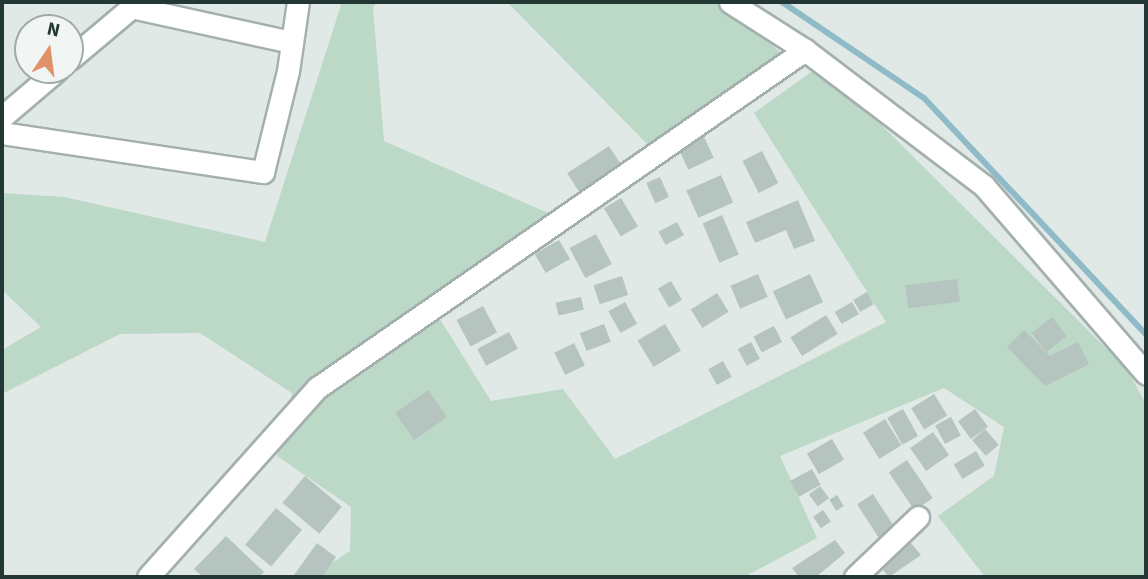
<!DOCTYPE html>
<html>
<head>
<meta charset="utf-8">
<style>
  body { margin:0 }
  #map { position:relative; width:1148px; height:579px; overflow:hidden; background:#e1e9e6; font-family:"Source Sans 3",sans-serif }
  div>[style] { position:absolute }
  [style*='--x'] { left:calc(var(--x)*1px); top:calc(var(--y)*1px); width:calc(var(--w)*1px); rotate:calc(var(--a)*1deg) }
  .green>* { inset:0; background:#bcd8c6 }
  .stream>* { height:6px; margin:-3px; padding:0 3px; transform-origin:3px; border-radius:3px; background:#8fbac8 }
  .building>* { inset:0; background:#b6c4bf; transform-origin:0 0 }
  .roads { filter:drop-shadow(2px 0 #a4b0ad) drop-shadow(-2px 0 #a4b0ad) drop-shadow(0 2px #a4b0ad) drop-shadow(0 -2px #a4b0ad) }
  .street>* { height:21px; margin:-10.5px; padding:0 10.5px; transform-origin:10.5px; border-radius:10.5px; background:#fff }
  span { translate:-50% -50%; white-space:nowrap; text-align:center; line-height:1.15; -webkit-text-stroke:5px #f1f6f4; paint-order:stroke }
  .frame { position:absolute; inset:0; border:4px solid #233834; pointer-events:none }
  .north { position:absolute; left:14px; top:14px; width:70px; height:70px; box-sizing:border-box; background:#f1f6f4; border:2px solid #9faaa7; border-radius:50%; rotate:13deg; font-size:19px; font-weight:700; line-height:28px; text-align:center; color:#233834 }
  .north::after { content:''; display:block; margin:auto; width:24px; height:32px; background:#e09168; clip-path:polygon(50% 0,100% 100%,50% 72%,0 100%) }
</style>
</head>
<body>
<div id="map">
  <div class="green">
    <div style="clip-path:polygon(342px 2px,376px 2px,373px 8px,384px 141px,548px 213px,428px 300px,491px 401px,563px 389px,615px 459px,886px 322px,754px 113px,821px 65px,1127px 369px,1146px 404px,1146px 577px,985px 577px,938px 516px,994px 476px,1004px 427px,944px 388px,780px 456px,817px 538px,744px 577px,311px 577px,350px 551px,351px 507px,277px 456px,292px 393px,200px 333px,120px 334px,2px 394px,2px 350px,41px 327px,2px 290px,2px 193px,64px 197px,265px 242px)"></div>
    <div style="clip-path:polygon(507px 2px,725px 2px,793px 64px,658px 155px)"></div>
  </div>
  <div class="stream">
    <div style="--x:782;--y:2;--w:171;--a:34.1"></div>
    <div style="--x:924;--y:98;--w:324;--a:46.8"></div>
  </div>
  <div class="building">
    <div style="left:704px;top:137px;width:23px;height:28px;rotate:65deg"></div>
    <div style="left:609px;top:146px;width:27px;height:50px;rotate:57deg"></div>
    <div style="left:762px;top:151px;width:36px;height:22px;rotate:63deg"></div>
    <div style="left:721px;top:175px;width:30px;height:38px;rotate:66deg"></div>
    <div style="left:660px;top:177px;width:22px;height:15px;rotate:66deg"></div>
    <div style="left:621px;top:198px;width:33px;height:20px;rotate:59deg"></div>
    <div style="clip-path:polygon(798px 200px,815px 241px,794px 249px,786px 230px,755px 243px,746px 222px)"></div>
    <div style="left:722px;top:215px;width:43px;height:21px;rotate:67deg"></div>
    <div style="left:677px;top:222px;width:15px;height:21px;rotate:62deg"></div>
    <div style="left:596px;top:234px;width:34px;height:30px;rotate:62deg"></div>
    <div style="left:559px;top:240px;width:22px;height:28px;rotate:60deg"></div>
    <div style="left:758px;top:274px;width:25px;height:30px;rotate:67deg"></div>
    <div style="left:810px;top:274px;width:31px;height:41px;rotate:65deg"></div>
    <div style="left:622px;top:276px;width:20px;height:30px;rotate:72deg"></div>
    <div style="left:957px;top:279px;width:23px;height:52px;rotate:83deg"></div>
    <div style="left:671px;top:281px;width:22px;height:15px;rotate:60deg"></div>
    <div style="left:867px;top:292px;width:14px;height:16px;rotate:60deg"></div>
    <div style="left:717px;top:293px;width:22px;height:31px;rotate:58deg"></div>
    <div style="left:581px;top:297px;width:13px;height:26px;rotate:77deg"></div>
    <div style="left:625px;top:302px;width:25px;height:19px;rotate:61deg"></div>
    <div style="left:852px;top:302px;width:14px;height:20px;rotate:60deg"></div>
    <div style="left:483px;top:306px;width:30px;height:30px;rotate:62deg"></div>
    <div style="left:826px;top:315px;width:22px;height:42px;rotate:58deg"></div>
    <div style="left:1052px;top:317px;width:24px;height:26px;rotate:52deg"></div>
    <div style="left:604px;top:324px;width:19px;height:26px;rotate:69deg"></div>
    <div style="left:665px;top:324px;width:31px;height:32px;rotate:59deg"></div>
    <div style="left:774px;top:326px;width:18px;height:23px;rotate:63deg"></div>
    <div style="clip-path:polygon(1024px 330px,1050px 356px,1078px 342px,1089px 364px,1045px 386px,1007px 347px)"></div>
    <div style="left:509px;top:332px;width:19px;height:36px;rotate:62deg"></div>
    <div style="left:751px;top:342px;width:19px;height:15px;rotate:62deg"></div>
    <div style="left:574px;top:343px;width:25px;height:22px;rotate:64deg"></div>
    <div style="left:723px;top:361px;width:18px;height:17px;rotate:61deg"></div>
    <div style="left:428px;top:390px;width:33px;height:40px;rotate:55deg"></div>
    <div style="left:934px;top:394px;width:25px;height:27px;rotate:58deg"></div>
    <div style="left:903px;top:409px;width:31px;height:18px;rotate:61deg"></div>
    <div style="left:975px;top:409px;width:22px;height:21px;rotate:54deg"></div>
    <div style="left:951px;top:417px;width:21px;height:18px;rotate:62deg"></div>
    <div style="left:885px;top:419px;width:31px;height:26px;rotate:58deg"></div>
    <div style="left:985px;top:429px;width:21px;height:17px;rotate:49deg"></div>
    <div style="left:933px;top:432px;width:28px;height:28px;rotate:55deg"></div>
    <div style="left:832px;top:439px;width:24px;height:29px;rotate:60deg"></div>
    <div style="left:976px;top:451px;width:17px;height:26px;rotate:59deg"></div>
    <div style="left:907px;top:460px;width:46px;height:22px;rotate:56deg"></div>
    <div style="left:812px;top:469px;width:18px;height:25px;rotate:61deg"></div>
    <div style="left:305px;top:476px;width:48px;height:35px;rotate:40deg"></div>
    <div style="left:820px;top:486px;width:15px;height:14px;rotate:53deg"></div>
    <div style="left:873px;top:494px;width:40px;height:19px;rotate:57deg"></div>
    <div style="left:837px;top:495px;width:13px;height:9px;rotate:58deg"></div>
    <div style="left:276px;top:508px;width:34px;height:48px;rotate:40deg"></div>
    <div style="left:823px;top:510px;width:14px;height:12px;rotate:56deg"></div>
    <div style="clip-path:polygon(226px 536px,264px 572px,259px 577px,203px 577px,194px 569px)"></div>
    <div style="clip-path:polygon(905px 536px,921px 555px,889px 577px,877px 563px)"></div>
    <div style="clip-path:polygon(835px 540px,845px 553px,816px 577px,799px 577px,792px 568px)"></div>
    <div style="clip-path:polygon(317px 543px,336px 557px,322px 577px,297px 577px,294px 575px)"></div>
  </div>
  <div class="roads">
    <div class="street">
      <div style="--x:131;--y:7;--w:165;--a:12.3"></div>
      <div style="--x:805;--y:50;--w:225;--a:37.2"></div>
      <div style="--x:984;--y:186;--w:248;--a:49.2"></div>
      <div style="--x:70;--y:59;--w:89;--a:-40"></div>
      <div style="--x:2;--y:117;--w:72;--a:-40.5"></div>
      <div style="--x:2;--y:133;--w:264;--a:8.5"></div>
      <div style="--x:263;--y:172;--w:104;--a:-76.1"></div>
      <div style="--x:288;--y:71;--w:70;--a:-81.8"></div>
      <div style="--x:148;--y:577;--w:254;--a:-48.2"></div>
      <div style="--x:317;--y:388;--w:594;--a:-34.71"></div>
      <div style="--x:805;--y:50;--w:89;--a:-147.4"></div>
      <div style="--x:855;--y:577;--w:87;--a:-43.6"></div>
    </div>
  </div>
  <div class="frame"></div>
  <div class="north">N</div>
</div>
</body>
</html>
